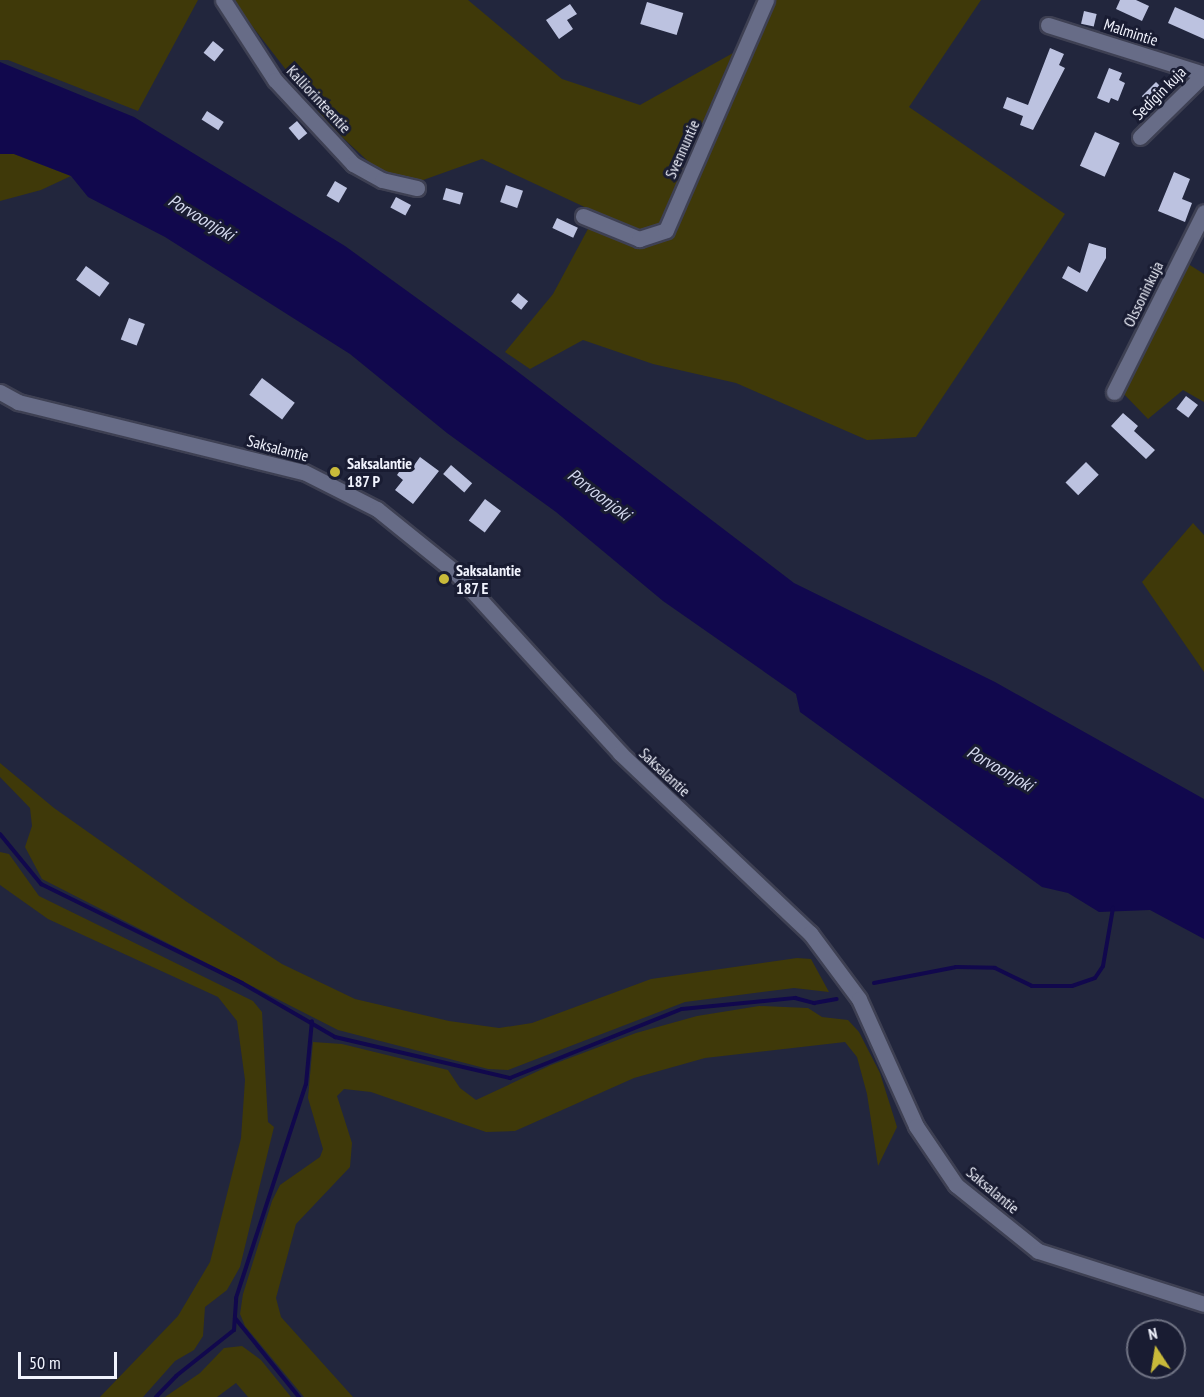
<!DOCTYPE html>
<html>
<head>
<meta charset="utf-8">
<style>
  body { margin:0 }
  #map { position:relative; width:1204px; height:1397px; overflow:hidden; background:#22263d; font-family:"PT Sans Narrow",sans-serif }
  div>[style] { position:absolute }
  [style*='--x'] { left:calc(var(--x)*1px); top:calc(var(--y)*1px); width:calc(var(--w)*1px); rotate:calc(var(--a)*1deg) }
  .green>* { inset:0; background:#3f3909 }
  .water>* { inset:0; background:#11084d }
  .stream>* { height:4px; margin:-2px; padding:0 2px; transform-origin:2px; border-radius:2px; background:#11084d }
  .building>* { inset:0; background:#bcc2e0; transform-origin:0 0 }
  .roads { filter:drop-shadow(2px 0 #3e4053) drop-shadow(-2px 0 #3e4053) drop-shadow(0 2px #3e4053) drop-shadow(0 -2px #3e4053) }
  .minor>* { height:15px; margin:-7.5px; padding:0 7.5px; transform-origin:7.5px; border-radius:7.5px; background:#676c87 }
  .dots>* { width:16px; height:16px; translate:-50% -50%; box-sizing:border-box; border:3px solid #191c32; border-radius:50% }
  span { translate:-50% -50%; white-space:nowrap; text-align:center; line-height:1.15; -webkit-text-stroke:6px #191c32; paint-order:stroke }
  .street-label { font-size:16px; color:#f1f3fd }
  .poi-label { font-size:16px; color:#f1f3fd; font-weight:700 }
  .left { translate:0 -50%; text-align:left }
  .water-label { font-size:18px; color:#d4d9ee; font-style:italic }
  .north { position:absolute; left:1126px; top:1319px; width:60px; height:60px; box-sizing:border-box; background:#191c32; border:2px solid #6f7283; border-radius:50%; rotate:348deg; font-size:16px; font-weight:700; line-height:24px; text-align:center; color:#f1f3fd }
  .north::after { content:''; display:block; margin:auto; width:21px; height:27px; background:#c9ba3a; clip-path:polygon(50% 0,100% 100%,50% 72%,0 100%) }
  .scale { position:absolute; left:18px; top:1352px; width:99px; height:27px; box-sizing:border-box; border:3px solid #f1f3fd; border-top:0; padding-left:8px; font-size:18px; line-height:21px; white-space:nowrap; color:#f1f3fd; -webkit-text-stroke:4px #191c32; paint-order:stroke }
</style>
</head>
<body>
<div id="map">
  <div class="green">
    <div style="clip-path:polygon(0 0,198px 0,138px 111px,8px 60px,0 60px)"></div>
    <div style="clip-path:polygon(232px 0,468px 0,562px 79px,640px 105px,733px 53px,659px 224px,636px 231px,482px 159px,398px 189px,328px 124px)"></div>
    <div style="clip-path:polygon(773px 0,981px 0,909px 107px,1065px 214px,916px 437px,867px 440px,736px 383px,653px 364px,583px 340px,530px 369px,505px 352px,553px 294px,589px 227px,638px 246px,673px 236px)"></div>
    <div style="clip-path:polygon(0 154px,14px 154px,71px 176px,41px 190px,0 201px)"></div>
    <div style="clip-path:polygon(1185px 262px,1204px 274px,1204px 402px,1183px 390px,1148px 419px,1120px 390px)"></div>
    <div style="clip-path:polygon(1193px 523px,1204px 535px,1204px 672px,1142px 582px)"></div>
    <div style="clip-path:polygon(0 763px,54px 808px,187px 902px,282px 964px,355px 999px,449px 1021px,499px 1028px,532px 1023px,651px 979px,797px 958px,811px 959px,829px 992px,794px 988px,685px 1002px,508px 1070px,488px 1069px,338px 1030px,42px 879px,25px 847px,32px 826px,30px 808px,0 777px)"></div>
    <div style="clip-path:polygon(0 852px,9px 854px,39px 896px,253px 1001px,262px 1012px,268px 1122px,274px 1127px,240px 1267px,227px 1290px,205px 1307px,203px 1336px,194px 1350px,175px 1361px,143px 1397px,100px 1397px,178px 1316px,210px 1262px,241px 1138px,245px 1080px,237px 1021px,218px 997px,48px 919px,0 885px)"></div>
    <div style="clip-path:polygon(759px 1006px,808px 1008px,822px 1017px,848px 1020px,859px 1032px,880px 1073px,897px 1127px,878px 1166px,867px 1094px,857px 1057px,845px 1042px,705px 1058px,634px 1078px,515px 1131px,486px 1132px,371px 1092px,344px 1089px,337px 1096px,352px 1143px,350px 1167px,296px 1224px,276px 1298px,281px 1317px,353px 1397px,304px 1397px,245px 1326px,240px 1314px,243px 1294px,272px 1201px,280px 1185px,320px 1157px,323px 1149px,308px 1098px,313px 1042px,342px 1044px,448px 1070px,460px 1088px,476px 1100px,551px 1065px,636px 1033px,697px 1016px)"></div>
    <div style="clip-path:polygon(242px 1346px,261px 1360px,291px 1397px,248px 1397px,236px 1383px,217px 1397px,165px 1397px,200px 1373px,224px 1348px)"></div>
  </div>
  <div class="water">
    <div style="clip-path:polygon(0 62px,134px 117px,345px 246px,501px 359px,794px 583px,995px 682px,1204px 799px,1204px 939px,1150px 910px,1099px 912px,1068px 893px,1042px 887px,800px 712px,796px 694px,663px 601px,556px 512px,447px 433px,350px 354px,165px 237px,88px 197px,71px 176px,14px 154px,0 154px)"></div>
  </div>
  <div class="stream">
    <div style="--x:0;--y:834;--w:65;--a:50.6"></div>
    <div style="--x:41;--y:884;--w:224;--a:26.2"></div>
    <div style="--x:242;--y:983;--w:108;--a:30.1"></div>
    <div style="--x:335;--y:1037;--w:180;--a:13.2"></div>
    <div style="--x:510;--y:1078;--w:185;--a:-21.9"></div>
    <div style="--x:682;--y:1009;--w:114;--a:-5.6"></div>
    <div style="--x:795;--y:998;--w:20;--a:15"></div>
    <div style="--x:814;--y:1003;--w:23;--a:-10"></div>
    <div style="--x:874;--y:983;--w:84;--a:-11"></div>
    <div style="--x:956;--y:967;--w:39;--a:1"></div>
    <div style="--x:995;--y:968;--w:41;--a:25.9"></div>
    <div style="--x:1032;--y:986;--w:40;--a:0"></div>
    <div style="--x:1072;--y:986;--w:24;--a:-19"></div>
    <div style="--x:1095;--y:978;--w:14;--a:-56"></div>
    <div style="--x:1103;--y:966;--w:59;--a:-80.2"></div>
    <div style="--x:235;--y:1318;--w:102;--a:51"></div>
    <div style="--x:156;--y:1397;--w:29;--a:-46"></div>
    <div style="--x:176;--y:1376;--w:74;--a:-38.4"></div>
    <div style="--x:234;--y:1330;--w:32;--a:-86"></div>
    <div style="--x:236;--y:1298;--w:225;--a:-71.9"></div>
    <div style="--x:306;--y:1084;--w:63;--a:-84.6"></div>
  </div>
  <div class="building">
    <div style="clip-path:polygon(1120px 0,1136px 0,1149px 6px,1142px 21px,1116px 9px)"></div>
    <div style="left:647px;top:2px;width:38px;height:23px;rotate:17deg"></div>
    <div style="clip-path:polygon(570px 4px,577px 14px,567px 20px,573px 29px,559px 39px,546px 20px)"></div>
    <div style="clip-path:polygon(1175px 7px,1204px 20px,1204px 39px,1168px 23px)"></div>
    <div style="left:1084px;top:11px;width:13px;height:13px;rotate:13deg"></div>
    <div style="left:213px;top:41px;width:14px;height:15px;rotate:39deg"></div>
    <div style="clip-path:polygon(1050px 48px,1064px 54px,1059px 65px,1065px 68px,1033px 130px,1020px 125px,1023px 116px,1003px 108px,1007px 97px,1028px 105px)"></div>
    <div style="clip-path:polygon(1109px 68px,1122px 73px,1119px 80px,1125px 83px,1118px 101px,1111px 98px,1109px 103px,1097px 98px)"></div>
    <div style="left:1156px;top:82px;width:14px;height:20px;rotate:45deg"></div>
    <div style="left:207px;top:111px;width:20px;height:10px;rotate:33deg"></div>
    <div style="left:297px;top:121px;width:16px;height:11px;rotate:50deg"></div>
    <div style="left:1095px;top:132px;width:27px;height:37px;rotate:24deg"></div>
    <div style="clip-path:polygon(1174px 172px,1190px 179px,1182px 199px,1192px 203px,1185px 222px,1158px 211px)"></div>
    <div style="left:335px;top:181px;width:14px;height:17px;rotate:30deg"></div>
    <div style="left:506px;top:185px;width:18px;height:18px;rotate:19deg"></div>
    <div style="left:446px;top:188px;width:18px;height:12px;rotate:16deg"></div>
    <div style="left:396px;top:197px;width:17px;height:12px;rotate:28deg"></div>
    <div style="left:557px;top:218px;width:23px;height:11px;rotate:25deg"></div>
    <div style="clip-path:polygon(1089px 243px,1106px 248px,1106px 258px,1087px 292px,1062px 278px,1068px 266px,1080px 273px)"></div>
    <div style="left:86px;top:266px;width:29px;height:17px;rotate:36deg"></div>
    <div style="left:518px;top:293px;width:13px;height:11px;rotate:39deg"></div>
    <div style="left:129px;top:318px;width:17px;height:23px;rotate:21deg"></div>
    <div style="left:262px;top:378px;width:41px;height:21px;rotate:37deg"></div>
    <div style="left:1186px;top:396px;width:15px;height:16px;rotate:37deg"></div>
    <div style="clip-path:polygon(1123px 413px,1138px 426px,1134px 431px,1155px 450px,1146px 459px,1111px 426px)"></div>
    <div style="clip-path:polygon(420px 457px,439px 471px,413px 504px,395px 490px,403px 480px,397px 475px,403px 466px,410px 471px)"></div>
    <div style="left:1086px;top:462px;width:18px;height:29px;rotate:45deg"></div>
    <div style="left:451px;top:465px;width:28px;height:12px;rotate:41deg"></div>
    <div style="left:485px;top:499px;width:20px;height:27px;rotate:37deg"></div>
  </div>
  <div class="roads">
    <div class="minor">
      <div style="--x:223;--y:0;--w:95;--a:57"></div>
      <div style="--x:275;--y:80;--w:115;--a:47.1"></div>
      <div style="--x:353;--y:164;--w:33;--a:29"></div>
      <div style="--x:382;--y:180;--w:36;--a:13"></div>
      <div style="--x:1048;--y:25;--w:164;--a:17.4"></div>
      <div style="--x:1140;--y:137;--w:90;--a:-44.5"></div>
      <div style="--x:583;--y:216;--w:61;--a:22.3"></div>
      <div style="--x:639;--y:239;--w:28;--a:-18"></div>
      <div style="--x:666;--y:230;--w:251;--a:-66.5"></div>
      <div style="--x:0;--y:392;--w:21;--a:29"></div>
      <div style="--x:18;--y:402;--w:294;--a:13.8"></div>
      <div style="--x:304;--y:472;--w:82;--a:26.9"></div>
      <div style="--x:377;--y:509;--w:100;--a:38.9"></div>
      <div style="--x:455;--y:572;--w:245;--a:47.6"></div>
      <div style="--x:620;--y:753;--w:262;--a:43.5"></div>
      <div style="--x:810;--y:933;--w:82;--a:53.4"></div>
      <div style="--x:859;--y:999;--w:139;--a:65.8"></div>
      <div style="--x:916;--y:1126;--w:71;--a:55.9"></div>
      <div style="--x:956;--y:1185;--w:105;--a:38.8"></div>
      <div style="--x:1038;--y:1251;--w:174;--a:17.7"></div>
      <div style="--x:1114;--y:392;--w:201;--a:-63.4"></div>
    </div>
  </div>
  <div class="dots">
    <div style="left:335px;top:472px;background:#c9ba3a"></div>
    <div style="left:444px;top:579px;background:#c9ba3a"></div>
  </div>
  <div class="street-label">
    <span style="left:1131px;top:32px;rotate:18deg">Malmintie</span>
    <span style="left:1159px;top:93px;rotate:-45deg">Sedigin kuja</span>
    <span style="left:319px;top:99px;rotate:47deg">Kalliorinteentie</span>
    <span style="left:682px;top:149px;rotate:-66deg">Svennuntie</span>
    <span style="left:1143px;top:294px;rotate:-64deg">Olssoninkuja</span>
    <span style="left:278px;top:448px;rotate:15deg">Saksalantie</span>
    <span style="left:665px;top:772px;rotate:43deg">Saksalantie</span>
    <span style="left:993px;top:1190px;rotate:40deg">Saksalantie</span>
  </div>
  <div class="poi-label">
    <span class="left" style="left:347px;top:472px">Saksalantie<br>187 P</span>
    <span class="left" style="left:456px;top:579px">Saksalantie<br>187 E</span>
  </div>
  <div class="water-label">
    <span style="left:201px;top:218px;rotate:31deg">Porvoonjoki</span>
    <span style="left:599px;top:495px;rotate:37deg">Porvoonjoki</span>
    <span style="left:1000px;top:769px;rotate:30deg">Porvoonjoki</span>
  </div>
  <div class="north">N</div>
  <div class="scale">50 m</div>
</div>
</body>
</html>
